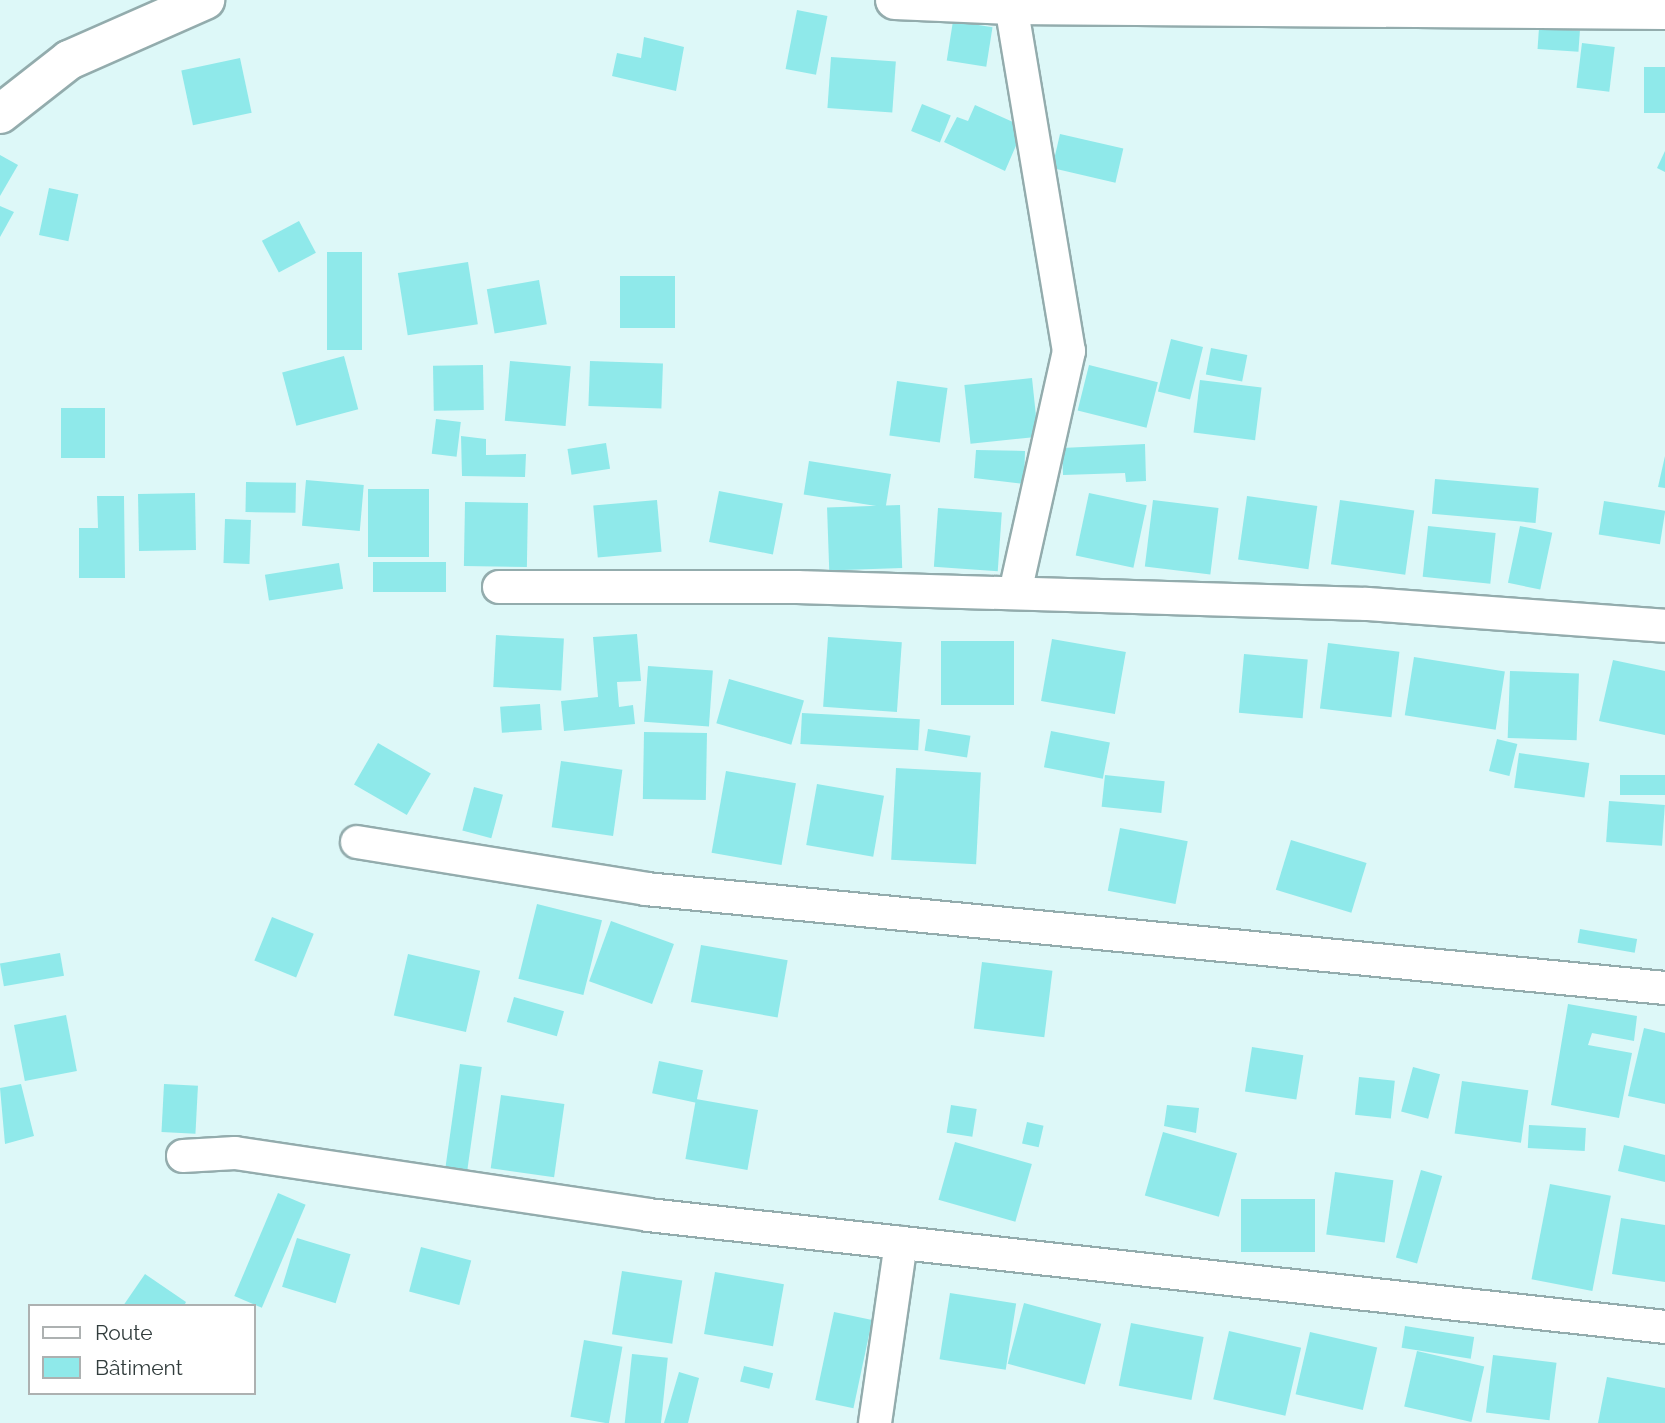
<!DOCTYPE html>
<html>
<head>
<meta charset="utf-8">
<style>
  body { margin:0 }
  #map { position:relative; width:1665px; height:1423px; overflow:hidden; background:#ddf8f8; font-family:Raleway,sans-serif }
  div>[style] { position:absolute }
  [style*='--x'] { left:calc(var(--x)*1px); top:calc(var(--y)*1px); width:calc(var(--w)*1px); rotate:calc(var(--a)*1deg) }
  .building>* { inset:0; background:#8fe9ea; transform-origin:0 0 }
  .roads { filter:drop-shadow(2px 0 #93acad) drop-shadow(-2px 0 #93acad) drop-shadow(0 2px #93acad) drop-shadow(0 -2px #93acad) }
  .minor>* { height:32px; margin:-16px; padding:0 16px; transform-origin:16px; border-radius:16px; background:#fff }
  .primary>* { height:38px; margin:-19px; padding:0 19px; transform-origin:19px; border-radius:19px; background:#fff }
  span { translate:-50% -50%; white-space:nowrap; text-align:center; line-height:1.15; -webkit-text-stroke:7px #fff; paint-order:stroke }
  .legend { position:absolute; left:28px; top:1304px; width:228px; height:91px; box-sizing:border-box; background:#fff; border:2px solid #adb1b1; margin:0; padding:9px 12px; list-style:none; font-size:21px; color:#323d3d }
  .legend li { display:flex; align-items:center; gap:14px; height:35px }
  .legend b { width:35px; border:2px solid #adb1b1 }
</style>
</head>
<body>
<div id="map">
  <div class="building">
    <div style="left:797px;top:10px;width:31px;height:60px;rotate:11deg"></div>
    <div style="left:953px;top:21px;width:40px;height:40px;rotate:9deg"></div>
    <div style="left:1539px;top:28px;width:41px;height:21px;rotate:4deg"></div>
    <div style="clip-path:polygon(644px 37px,684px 47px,676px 91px,612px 76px,617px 53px,641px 58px)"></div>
    <div style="left:1582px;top:43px;width:33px;height:45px;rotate:7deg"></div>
    <div style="left:831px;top:57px;width:65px;height:51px;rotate:4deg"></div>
    <div style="left:240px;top:58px;width:56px;height:60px;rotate:78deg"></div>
    <div style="left:1644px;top:67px;width:21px;height:46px"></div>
    <div style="left:922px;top:104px;width:31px;height:29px;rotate:22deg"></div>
    <div style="clip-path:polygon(975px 105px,1024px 127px,1005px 171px,944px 142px,957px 117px,968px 121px)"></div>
    <div style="left:1060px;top:134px;width:65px;height:35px;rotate:13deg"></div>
    <div style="clip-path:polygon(1665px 151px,1665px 172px,1657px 168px)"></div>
    <div style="clip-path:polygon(0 155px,18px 165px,0 196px)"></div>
    <div style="left:49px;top:188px;width:30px;height:48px;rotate:12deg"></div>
    <div style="clip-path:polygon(0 206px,14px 212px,0 237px)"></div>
    <div style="left:299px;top:221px;width:36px;height:42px;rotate:62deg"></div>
    <div style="left:327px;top:252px;width:35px;height:98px"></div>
    <div style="left:468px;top:262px;width:63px;height:71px;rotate:81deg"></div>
    <div style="left:675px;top:276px;width:52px;height:55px;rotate:90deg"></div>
    <div style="left:539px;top:280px;width:45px;height:53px;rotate:80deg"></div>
    <div style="left:1171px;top:339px;width:33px;height:54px;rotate:14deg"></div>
    <div style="left:1211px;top:348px;width:37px;height:27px;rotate:11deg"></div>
    <div style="left:344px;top:356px;width:55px;height:64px;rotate:75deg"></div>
    <div style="left:510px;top:361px;width:61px;height:60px;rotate:5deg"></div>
    <div style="left:590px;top:361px;width:73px;height:45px;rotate:2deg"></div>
    <div style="left:483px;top:365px;width:45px;height:50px;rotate:89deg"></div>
    <div style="left:1089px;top:365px;width:71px;height:47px;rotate:14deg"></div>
    <div style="left:1032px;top:378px;width:59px;height:68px;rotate:84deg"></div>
    <div style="left:1200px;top:380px;width:62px;height:53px;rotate:7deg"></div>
    <div style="left:897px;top:381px;width:51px;height:55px;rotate:8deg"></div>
    <div style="left:105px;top:408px;width:50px;height:44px;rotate:90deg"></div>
    <div style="left:436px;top:419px;width:25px;height:35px;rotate:7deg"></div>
    <div style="clip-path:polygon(461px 436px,486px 439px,486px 455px,526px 454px,525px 477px,462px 476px)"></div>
    <div style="left:606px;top:443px;width:26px;height:39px;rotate:81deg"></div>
    <div style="clip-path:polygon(1145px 444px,1146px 481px,1126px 482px,1125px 473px,1063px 475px,1062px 448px)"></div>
    <div style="clip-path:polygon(976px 450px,1025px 451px,1024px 484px,974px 478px)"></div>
    <div style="clip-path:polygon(1665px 456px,1665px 488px,1658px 487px)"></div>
    <div style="left:809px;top:461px;width:83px;height:34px;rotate:9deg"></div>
    <div style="left:1435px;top:479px;width:104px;height:35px;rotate:5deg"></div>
    <div style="left:306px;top:480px;width:58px;height:46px;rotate:5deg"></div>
    <div style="left:246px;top:482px;width:50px;height:30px;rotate:1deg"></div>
    <div style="left:368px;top:489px;width:61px;height:68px"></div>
    <div style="left:719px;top:491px;width:65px;height:52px;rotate:11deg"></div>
    <div style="left:195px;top:493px;width:57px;height:57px;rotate:89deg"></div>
    <div style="left:1089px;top:493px;width:59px;height:64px;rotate:12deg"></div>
    <div style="clip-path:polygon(97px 496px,124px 496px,125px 578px,79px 578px,79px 528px,98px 528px)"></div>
    <div style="left:1247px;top:496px;width:71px;height:64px;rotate:8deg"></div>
    <div style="left:657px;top:500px;width:52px;height:64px;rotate:85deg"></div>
    <div style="left:1153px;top:500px;width:66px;height:67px;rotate:7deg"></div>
    <div style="left:1340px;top:500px;width:75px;height:65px;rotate:8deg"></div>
    <div style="left:1604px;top:501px;width:62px;height:34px;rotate:9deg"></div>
    <div style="left:465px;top:502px;width:63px;height:64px;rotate:1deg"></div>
    <div style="left:900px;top:505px;width:63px;height:73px;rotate:88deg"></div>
    <div style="left:938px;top:508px;width:64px;height:59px;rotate:4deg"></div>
    <div style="left:225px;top:519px;width:26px;height:44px;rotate:2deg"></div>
    <div style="left:1428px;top:526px;width:68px;height:51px;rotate:6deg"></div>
    <div style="left:1520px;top:526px;width:33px;height:58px;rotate:12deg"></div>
    <div style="left:373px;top:562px;width:73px;height:30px"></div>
    <div style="left:339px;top:563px;width:26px;height:75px;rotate:81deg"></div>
    <div style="clip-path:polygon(637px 634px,641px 681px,617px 682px,619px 707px,633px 705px,635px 724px,564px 731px,561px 701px,598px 697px,593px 637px)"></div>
    <div style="left:496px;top:635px;width:68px;height:52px;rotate:3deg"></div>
    <div style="left:828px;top:637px;width:74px;height:70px;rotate:4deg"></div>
    <div style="left:1052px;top:639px;width:75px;height:63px;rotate:10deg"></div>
    <div style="left:941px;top:641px;width:73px;height:64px"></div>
    <div style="left:1328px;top:643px;width:72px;height:66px;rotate:7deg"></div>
    <div style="left:1244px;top:654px;width:64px;height:59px;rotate:5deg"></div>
    <div style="left:1414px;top:657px;width:92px;height:59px;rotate:9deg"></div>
    <div style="clip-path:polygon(1613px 660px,1665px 671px,1665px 735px,1599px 721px)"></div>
    <div style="left:648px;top:666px;width:65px;height:56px;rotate:4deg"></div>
    <div style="left:1510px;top:671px;width:69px;height:67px;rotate:2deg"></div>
    <div style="left:729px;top:679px;width:78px;height:46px;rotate:16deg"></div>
    <div style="left:540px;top:704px;width:26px;height:40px;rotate:86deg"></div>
    <div style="left:802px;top:713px;width:118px;height:31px;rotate:3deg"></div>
    <div style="left:928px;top:729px;width:43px;height:22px;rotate:9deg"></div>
    <div style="left:1051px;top:731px;width:60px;height:37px;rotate:11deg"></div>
    <div style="left:644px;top:732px;width:63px;height:67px;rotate:1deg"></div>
    <div style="left:1497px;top:739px;width:21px;height:33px;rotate:14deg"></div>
    <div style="left:378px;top:743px;width:61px;height:48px;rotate:30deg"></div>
    <div style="left:1519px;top:753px;width:71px;height:35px;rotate:8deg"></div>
    <div style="left:561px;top:761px;width:62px;height:67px;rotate:8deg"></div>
    <div style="left:896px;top:768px;width:85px;height:92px;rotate:3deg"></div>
    <div style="left:726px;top:771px;width:71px;height:83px;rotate:10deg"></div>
    <div style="left:1105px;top:775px;width:60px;height:32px;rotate:6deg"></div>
    <div style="left:1665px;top:775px;width:20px;height:45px;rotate:90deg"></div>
    <div style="left:817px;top:784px;width:68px;height:62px;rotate:10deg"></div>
    <div style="left:474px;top:787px;width:30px;height:45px;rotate:15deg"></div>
    <div style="left:1609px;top:801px;width:56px;height:41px;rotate:4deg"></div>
    <div style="left:1120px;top:828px;width:69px;height:64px;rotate:11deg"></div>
    <div style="left:1291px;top:840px;width:79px;height:52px;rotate:17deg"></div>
    <div style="left:537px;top:904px;width:67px;height:77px;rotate:14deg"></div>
    <div style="left:272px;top:917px;width:45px;height:47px;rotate:22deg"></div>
    <div style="left:611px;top:921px;width:67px;height:64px;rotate:20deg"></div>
    <div style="left:1580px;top:929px;width:58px;height:14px;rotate:10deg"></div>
    <div style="left:701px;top:945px;width:88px;height:58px;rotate:10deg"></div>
    <div style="left:60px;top:953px;width:23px;height:61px;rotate:80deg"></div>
    <div style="left:408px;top:954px;width:74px;height:63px;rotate:13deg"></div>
    <div style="left:982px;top:962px;width:71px;height:67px;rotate:7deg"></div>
    <div style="left:514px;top:997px;width:52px;height:26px;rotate:16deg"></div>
    <div style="clip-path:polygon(1568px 1004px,1637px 1016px,1634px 1041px,1592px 1033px,1588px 1045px,1632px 1053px,1619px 1118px,1551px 1105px)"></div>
    <div style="left:66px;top:1015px;width:57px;height:53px;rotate:79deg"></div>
    <div style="clip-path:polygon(1644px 1028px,1665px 1033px,1665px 1104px,1628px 1096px)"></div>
    <div style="left:1252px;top:1047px;width:52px;height:45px;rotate:9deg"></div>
    <div style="left:659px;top:1061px;width:45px;height:33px;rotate:12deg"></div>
    <div style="left:460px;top:1064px;width:22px;height:118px;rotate:8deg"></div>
    <div style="left:1413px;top:1067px;width:28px;height:46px;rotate:15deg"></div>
    <div style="left:1359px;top:1077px;width:36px;height:38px;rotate:6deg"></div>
    <div style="left:1462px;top:1081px;width:67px;height:53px;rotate:8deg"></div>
    <div style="clip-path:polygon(21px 1084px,34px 1136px,5px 1144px,0 1088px)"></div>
    <div style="left:164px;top:1084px;width:34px;height:48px;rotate:3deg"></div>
    <div style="left:501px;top:1095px;width:64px;height:74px;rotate:8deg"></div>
    <div style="left:696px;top:1099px;width:63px;height:61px;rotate:10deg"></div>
    <div style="left:951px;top:1105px;width:26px;height:28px;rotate:9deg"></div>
    <div style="clip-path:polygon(1167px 1105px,1199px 1108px,1196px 1133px,1164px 1126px)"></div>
    <div style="left:1027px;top:1122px;width:17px;height:22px;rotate:13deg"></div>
    <div style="left:1529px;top:1125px;width:57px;height:23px;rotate:3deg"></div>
    <div style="left:1163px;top:1132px;width:77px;height:66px;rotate:16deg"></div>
    <div style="left:955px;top:1142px;width:80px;height:60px;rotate:16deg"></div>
    <div style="clip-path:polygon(1624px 1145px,1665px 1155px,1665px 1182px,1618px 1171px)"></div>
    <div style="left:1421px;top:1170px;width:22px;height:91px;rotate:16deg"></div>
    <div style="left:1335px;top:1172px;width:59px;height:63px;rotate:8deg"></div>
    <div style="left:1550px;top:1184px;width:62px;height:97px;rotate:11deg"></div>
    <div style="left:278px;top:1193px;width:30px;height:112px;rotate:23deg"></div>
    <div style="left:1241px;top:1199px;width:74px;height:53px"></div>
    <div style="clip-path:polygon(1621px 1218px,1665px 1225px,1665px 1282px,1612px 1274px)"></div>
    <div style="left:297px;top:1238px;width:56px;height:51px;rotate:17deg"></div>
    <div style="left:421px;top:1247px;width:52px;height:46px;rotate:15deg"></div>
    <div style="left:622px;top:1271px;width:61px;height:64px;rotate:9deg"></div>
    <div style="left:715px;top:1272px;width:70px;height:63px;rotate:10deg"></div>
    <div style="clip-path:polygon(145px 1274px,186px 1302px,184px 1306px,123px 1306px)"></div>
    <div style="left:950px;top:1293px;width:67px;height:67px;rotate:9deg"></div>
    <div style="left:1024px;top:1303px;width:80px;height:63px;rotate:15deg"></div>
    <div style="left:834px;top:1312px;width:39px;height:90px;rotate:12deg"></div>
    <div style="left:1131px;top:1323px;width:74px;height:64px;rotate:11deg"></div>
    <div style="left:1405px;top:1326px;width:70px;height:22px;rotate:9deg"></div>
    <div style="left:1229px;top:1331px;width:74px;height:70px;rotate:13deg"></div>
    <div style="left:1310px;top:1332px;width:69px;height:64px;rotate:13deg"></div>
    <div style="left:584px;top:1340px;width:39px;height:78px;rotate:10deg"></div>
    <div style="left:1417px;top:1351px;width:69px;height:57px;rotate:13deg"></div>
    <div style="left:632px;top:1354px;width:36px;height:70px;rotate:6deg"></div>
    <div style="left:1493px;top:1355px;width:64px;height:58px;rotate:7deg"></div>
    <div style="left:744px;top:1366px;width:30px;height:16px;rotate:14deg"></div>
    <div style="clip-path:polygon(679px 1372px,699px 1378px,688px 1423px,664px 1423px)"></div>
    <div style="clip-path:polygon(1607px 1377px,1665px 1388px,1665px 1423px,1598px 1423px)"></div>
  </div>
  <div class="roads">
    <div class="minor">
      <div style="--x:1011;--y:5;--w:351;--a:80.5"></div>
      <div style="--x:1069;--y:351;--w:248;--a:102.6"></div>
      <div style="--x:499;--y:587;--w:298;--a:0"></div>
      <div style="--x:797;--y:587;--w:570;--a:1.71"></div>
      <div style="--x:1367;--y:604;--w:299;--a:4.2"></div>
      <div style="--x:357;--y:842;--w:293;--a:9.2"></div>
      <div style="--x:646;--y:889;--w:1024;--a:5.55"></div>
      <div style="--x:183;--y:1156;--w:52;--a:-3.3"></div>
      <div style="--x:235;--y:1153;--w:418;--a:8.5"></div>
      <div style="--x:648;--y:1215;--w:1023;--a:6.28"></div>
      <div style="--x:875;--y:1423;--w:182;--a:-81.8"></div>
    </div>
    <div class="primary">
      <div style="--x:895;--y:0;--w:116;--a:2.5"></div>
      <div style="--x:1011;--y:5;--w:654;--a:0.44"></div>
      <div style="--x:0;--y:114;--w:88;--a:-38"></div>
      <div style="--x:69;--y:60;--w:149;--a:-23.8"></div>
    </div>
  </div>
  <ul class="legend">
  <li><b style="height:9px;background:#fff"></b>Route</li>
  <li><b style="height:19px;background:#8fe9ea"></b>Bâtiment</li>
  </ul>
</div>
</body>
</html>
